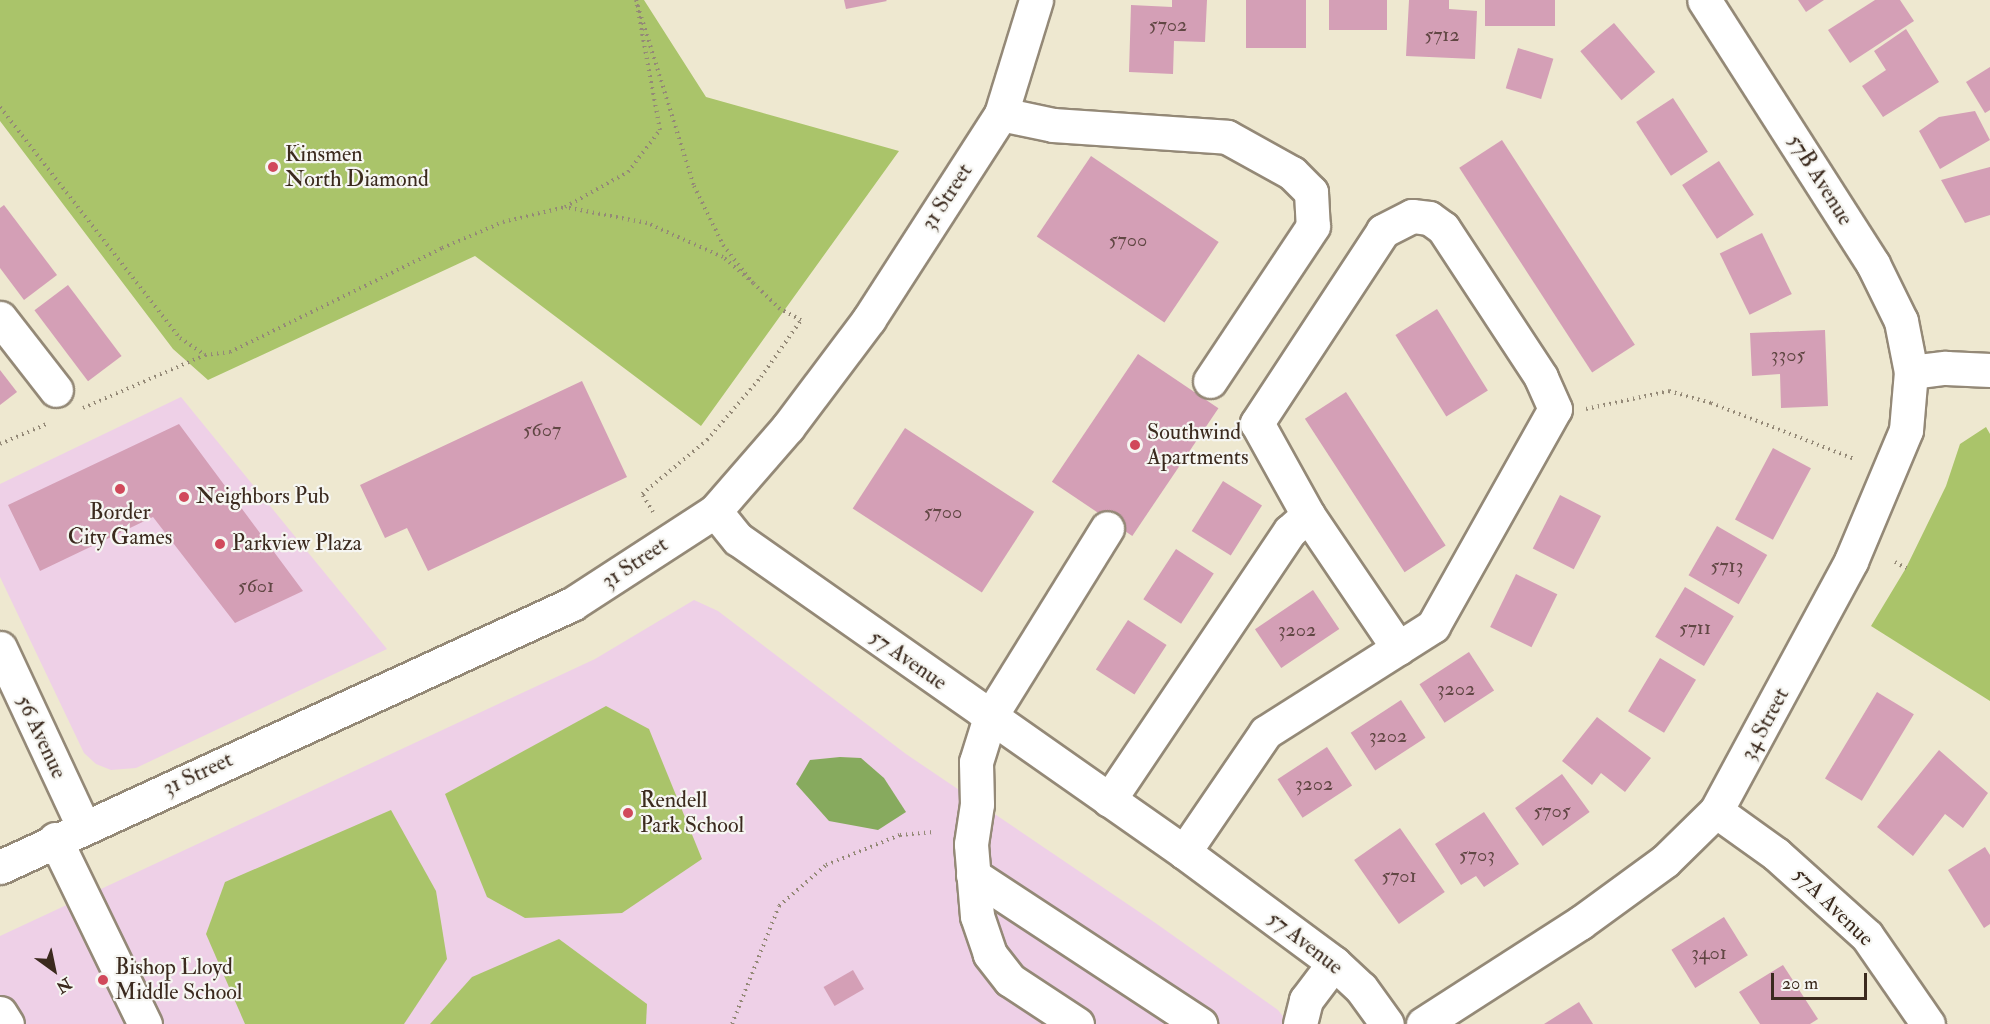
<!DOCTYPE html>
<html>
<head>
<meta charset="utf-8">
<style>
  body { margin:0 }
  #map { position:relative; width:1990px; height:1024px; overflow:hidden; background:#eee8d0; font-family:"IM FELL Double Pica",serif }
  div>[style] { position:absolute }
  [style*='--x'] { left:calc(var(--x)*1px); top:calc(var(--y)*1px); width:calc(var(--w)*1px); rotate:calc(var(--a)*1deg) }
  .built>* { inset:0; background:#eed0e7 }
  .green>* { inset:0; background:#aac46a }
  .forest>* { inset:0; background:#87aa5e }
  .building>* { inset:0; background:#d49fb6; transform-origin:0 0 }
  .path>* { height:4px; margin-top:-2px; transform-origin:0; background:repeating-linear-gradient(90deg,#948977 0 1.5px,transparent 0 6px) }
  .roads { filter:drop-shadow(2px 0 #948977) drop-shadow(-2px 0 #948977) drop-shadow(0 2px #948977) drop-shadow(0 -2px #948977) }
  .minor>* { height:33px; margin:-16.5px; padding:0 16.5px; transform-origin:16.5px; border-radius:16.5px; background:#fff }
  .dots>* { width:16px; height:16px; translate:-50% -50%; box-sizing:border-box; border:3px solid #f6f6f2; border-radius:50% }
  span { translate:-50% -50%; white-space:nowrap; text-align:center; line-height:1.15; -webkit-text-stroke:4.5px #f6f6f2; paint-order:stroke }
  .number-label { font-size:20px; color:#614744 }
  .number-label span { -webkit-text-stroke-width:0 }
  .poi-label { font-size:22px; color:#3b2a1e }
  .left { translate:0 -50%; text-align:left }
  .street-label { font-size:22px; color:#3b2a1e }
  .north { position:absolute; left:24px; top:940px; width:60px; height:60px; -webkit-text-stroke:4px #f6f6f2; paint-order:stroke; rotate:147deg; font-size:16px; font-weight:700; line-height:24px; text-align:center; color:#3b2a1e }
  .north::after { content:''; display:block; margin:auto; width:21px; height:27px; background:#3b2a1e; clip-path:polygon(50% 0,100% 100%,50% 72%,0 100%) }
  .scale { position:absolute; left:1771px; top:973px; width:96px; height:27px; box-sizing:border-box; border:3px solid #3b2a1e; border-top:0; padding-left:8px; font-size:18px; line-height:21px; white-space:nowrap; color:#3b2a1e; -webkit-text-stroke:4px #f6f6f2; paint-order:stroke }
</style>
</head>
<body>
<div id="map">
  <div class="built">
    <div style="clip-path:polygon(181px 397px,387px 649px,136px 768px,111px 770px,96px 764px,84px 753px,0 577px,0 484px)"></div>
    <div style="clip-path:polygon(694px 600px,718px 611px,906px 754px,1154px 922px,1278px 1010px,1289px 1024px,0 1024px,0 936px,595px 659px)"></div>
  </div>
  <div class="green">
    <div style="clip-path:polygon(0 0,644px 0,706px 97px,899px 151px,701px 426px,475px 256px,208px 380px,173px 349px,0 121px)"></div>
    <div style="clip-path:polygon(1986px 427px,1990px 434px,1990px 701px,1871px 626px,1906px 568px,1946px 486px,1960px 444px)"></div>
    <div style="clip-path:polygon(606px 706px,649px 729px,702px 859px,622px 913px,525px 918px,487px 897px,445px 794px)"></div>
    <div style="clip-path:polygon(391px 810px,436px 891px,447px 959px,404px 1024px,245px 1024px,206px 934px,225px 882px)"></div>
    <div style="clip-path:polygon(559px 939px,647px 1004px,646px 1024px,430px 1024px,472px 977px)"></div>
  </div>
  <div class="forest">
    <div style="clip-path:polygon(840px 757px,861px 758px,884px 778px,906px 812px,878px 830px,829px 821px,796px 784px,810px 760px)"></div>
  </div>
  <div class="building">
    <div style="clip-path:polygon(844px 0,886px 0,887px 1px,846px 9px)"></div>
    <div style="clip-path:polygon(1172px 0,1207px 0,1205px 42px,1174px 41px,1173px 74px,1129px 72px,1131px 5px,1172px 7px)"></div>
    <div style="left:1246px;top:0;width:60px;height:48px"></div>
    <div style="left:1329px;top:0;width:58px;height:30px"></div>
    <div style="clip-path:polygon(1409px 0,1449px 0,1449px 9px,1477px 11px,1475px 59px,1406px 56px)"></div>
    <div style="left:1485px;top:0;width:70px;height:26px"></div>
    <div style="clip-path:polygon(1798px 0,1824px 0,1806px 12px)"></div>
    <div style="clip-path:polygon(1875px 0,1900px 0,1914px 21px,1850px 63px,1828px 30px)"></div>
    <div style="left:1614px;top:23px;width:64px;height:44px;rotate:50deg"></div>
    <div style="clip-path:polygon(1906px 29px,1939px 82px,1883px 117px,1862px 86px,1886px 70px,1874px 51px)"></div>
    <div style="left:1518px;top:48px;width:37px;height:42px;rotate:17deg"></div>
    <div style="clip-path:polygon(1990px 67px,1990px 110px,1985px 113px,1966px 82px)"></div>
    <div style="left:1673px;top:98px;width:64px;height:44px;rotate:57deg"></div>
    <div style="clip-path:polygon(1975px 111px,1990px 140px,1940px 169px,1919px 131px,1939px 117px)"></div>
    <div style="left:1502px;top:140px;width:244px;height:51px;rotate:57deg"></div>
    <div style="left:1091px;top:156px;width:154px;height:97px;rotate:34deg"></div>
    <div style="left:1719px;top:161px;width:64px;height:44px;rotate:57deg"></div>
    <div style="clip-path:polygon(1990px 167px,1990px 215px,1965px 223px,1941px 180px)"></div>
    <div style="clip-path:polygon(4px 205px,57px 275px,24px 300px,0 268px,0 208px)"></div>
    <div style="left:1762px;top:233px;width:68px;height:47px;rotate:64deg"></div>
    <div style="left:68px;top:285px;width:89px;height:42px;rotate:53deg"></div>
    <div style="left:1437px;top:309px;width:96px;height:49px;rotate:58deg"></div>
    <div style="clip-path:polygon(1825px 330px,1828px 406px,1781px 408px,1780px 374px,1752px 376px,1750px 333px)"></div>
    <div style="left:1138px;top:354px;width:97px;height:154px;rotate:34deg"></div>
    <div style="clip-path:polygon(0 370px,17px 392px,0 405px)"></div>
    <div style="clip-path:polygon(582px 381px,627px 477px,428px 571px,407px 528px,385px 538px,360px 485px)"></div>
    <div style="left:1346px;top:392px;width:183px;height:49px;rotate:57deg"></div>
    <div style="clip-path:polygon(179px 424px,303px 591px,235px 623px,153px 517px,40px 571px,8px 505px)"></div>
    <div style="left:905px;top:428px;width:154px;height:96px;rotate:33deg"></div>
    <div style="left:1773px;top:448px;width:43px;height:81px;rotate:28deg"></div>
    <div style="left:1223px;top:481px;width:46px;height:59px;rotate:32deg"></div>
    <div style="left:1560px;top:495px;width:46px;height:60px;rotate:27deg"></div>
    <div style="left:1717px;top:526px;width:58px;height:57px;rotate:30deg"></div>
    <div style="left:1176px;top:549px;width:45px;height:60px;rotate:33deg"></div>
    <div style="left:1516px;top:574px;width:46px;height:59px;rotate:26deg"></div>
    <div style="left:1685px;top:587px;width:57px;height:58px;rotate:31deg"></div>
    <div style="left:1313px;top:590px;width:47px;height:70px;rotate:56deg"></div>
    <div style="left:1128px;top:620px;width:46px;height:59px;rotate:33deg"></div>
    <div style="left:1469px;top:652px;width:46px;height:59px;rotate:57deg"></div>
    <div style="left:1660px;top:658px;width:42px;height:62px;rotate:31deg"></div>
    <div style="left:1877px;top:692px;width:43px;height:101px;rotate:31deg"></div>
    <div style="left:1401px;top:700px;width:45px;height:60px;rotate:57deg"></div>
    <div style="clip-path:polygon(1597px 717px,1651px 758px,1625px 792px,1601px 773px,1592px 785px,1562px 761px)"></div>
    <div style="left:1327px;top:747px;width:46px;height:59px;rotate:57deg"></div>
    <div style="clip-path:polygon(1939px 750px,1988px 793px,1963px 828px,1945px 814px,1913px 856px,1877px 827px)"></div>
    <div style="left:1562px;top:774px;width:47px;height:58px;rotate:54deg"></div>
    <div style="clip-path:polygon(1484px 812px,1519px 864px,1484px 887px,1476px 876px,1461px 885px,1435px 844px)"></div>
    <div style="left:1400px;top:828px;width:78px;height:56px;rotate:55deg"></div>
    <div style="clip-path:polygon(1985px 847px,1990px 855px,1990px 924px,1984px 928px,1948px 870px)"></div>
    <div style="left:1724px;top:917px;width:45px;height:62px;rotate:58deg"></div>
    <div style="clip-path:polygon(1783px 965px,1818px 1019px,1810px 1024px,1760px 1024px,1739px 992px)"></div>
    <div style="left:853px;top:970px;width:22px;height:34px;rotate:60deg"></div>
    <div style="clip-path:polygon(1579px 1002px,1593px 1024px,1544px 1024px)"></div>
  </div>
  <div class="path">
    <div style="--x:636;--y:0;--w:195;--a:72.7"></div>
    <div style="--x:694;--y:186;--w:66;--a:63.8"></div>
    <div style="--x:723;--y:245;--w:48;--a:51.7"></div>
    <div style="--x:753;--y:283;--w:40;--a:-139"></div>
    <div style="--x:723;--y:257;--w:83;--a:-155.9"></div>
    <div style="--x:647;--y:223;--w:84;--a:-169"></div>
    <div style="--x:565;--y:207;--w:72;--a:-29.1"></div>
    <div style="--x:628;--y:172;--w:53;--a:-52.7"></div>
    <div style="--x:660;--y:130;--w:132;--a:-100.5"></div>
    <div style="--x:0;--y:107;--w:293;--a:52.1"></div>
    <div style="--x:180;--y:338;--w:30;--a:34"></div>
    <div style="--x:205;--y:355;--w:25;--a:-7"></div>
    <div style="--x:230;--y:352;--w:236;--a:-26.1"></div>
    <div style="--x:442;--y:248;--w:66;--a:-23.1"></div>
    <div style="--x:503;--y:222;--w:64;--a:-13.6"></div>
    <div style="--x:83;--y:408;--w:133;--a:-23.5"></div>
    <div style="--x:1586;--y:409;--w:85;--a:-12.2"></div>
    <div style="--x:1669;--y:391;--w:44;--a:15.9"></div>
    <div style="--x:1711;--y:403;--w:155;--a:21.3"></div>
    <div style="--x:0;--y:444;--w:53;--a:-23.2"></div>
    <div style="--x:653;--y:512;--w:21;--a:-121"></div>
    <div style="--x:642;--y:494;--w:85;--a:-39.7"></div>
    <div style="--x:707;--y:440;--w:83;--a:-49.4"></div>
    <div style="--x:761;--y:377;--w:70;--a:-54.9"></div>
    <div style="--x:801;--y:320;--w:24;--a:-152"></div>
    <div style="--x:780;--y:309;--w:37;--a:-136"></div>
    <div style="--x:1895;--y:562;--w:13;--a:29"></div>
    <div style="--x:732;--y:1024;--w:127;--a:-68.3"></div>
    <div style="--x:779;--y:906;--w:62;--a:-41.1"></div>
    <div style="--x:826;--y:865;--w:80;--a:-22.1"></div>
    <div style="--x:900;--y:835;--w:36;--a:-5"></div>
  </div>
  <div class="roads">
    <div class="minor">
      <div style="--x:1001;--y:114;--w:53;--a:11.9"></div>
      <div style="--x:1053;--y:125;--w:174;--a:3.9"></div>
      <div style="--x:1227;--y:137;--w:74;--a:29"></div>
      <div style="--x:1292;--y:173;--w:27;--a:45"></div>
      <div style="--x:1311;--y:192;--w:34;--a:87"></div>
      <div style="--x:1313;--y:226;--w:186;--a:123.6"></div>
      <div style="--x:0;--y:318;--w:91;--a:52.1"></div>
      <div style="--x:1911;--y:372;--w:35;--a:-7"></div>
      <div style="--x:1946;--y:368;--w:44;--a:2.6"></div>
      <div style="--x:715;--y:511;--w:36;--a:51"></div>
      <div style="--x:738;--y:539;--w:545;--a:35.06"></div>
      <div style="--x:1184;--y:852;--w:187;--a:36.5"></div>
      <div style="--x:1334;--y:963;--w:37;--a:43"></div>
      <div style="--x:1361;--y:988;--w:44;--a:54.2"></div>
      <div style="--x:0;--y:648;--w:196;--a:65"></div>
      <div style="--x:1109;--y:800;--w:324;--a:-56.1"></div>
      <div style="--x:1290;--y:531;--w:24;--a:-42"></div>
      <div style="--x:1716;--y:811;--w:74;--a:35.6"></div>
      <div style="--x:1776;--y:854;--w:122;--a:42"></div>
      <div style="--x:1867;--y:936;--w:107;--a:55.3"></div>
      <div style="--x:55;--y:839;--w:206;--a:64.1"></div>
      <div style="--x:1184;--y:852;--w:145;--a:-55.7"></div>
      <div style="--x:1266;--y:732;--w:198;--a:-32.4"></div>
      <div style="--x:1433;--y:626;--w:249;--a:-60.7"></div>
      <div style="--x:1555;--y:409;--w:35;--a:-114"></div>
      <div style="--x:1541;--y:377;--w:178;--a:-123.3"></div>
      <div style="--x:1443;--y:228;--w:17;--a:-144"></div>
      <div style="--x:1429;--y:218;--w:17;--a:-173"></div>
      <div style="--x:1412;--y:216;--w:33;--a:153"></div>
      <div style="--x:1383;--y:231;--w:230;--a:123.3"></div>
      <div style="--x:1257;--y:423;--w:105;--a:61"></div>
      <div style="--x:1308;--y:515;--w:161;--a:55.9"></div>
      <div style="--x:0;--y:867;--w:630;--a:-24.69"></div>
      <div style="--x:572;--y:604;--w:171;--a:-33"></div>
      <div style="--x:715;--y:511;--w:111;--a:-49"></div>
      <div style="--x:788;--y:427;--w:135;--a:-53.1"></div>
      <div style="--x:869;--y:319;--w:244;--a:-57.2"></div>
      <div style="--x:1001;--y:114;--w:119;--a:-72.9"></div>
      <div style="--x:973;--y:875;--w:272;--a:33.3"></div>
      <div style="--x:0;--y:1013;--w:13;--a:58"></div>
      <div style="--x:1077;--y:1024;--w:80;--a:-146.7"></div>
      <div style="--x:1010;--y:980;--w:33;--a:-128"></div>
      <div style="--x:990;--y:954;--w:40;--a:-108.9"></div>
      <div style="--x:977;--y:916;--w:72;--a:-94.8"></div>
      <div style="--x:971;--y:844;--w:40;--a:-81.5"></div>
      <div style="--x:977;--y:804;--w:42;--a:-91.4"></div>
      <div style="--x:976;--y:762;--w:47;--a:-72.7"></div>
      <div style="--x:990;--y:717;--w:222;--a:-58.2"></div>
      <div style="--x:1300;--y:1024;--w:25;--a:-76"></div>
      <div style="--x:1306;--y:1000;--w:46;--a:-52.9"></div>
      <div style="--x:1423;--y:1024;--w:187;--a:-32.8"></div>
      <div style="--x:1580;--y:923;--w:105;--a:-36.1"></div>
      <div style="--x:1665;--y:861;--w:71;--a:-44.4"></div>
      <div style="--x:1716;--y:811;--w:284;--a:-61.6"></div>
      <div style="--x:1851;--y:561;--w:142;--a:-67.2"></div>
      <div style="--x:1906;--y:430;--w:58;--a:-85.1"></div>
      <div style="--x:1911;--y:372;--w:52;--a:-101.1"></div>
      <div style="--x:1901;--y:321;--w:64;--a:-116.2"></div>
      <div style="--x:1873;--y:264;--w:313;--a:-122.6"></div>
    </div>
  </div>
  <div class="dots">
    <div style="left:273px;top:167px;background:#d1495b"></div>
    <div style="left:1135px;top:445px;background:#d1495b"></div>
    <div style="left:120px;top:489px;background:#d1495b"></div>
    <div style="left:184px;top:497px;background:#d1495b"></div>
    <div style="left:220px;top:544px;background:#d1495b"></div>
    <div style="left:628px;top:813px;background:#d1495b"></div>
    <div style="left:103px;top:980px;background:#d1495b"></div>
  </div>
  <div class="number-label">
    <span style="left:1168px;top:24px">5702</span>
    <span style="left:1442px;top:34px">5712</span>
    <span style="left:1128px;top:239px">5700</span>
    <span style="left:1788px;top:354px">3305</span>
    <span style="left:542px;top:429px">5607</span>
    <span style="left:943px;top:511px">5700</span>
    <span style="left:1727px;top:565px">5713</span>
    <span style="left:256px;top:585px">5601</span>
    <span style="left:1695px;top:627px">5711</span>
    <span style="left:1297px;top:629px">3202</span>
    <span style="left:1456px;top:688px">3202</span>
    <span style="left:1388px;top:735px">3202</span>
    <span style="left:1314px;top:783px">3202</span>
    <span style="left:1552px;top:810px">5705</span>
    <span style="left:1477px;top:854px">5703</span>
    <span style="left:1399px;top:875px">5701</span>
    <span style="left:1709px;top:952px">3401</span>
  </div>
  <div class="poi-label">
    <span class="left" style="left:285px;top:167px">Kinsmen<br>North Diamond</span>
    <span class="left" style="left:1147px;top:445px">Southwind<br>Apartments</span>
    <span class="left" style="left:196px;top:497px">Neighbors Pub</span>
    <span style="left:120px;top:525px">Border<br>City Games</span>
    <span class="left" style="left:232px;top:544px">Parkview Plaza</span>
    <span class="left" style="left:640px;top:813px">Rendell<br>Park School</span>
    <span class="left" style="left:115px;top:980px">Bishop Lloyd<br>Middle School</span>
  </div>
  <div class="street-label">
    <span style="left:1820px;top:180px;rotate:58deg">57B Avenue</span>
    <span style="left:947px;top:197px;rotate:-57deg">31 Street</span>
    <span style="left:635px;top:563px;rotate:-34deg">31 Street</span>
    <span style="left:908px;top:660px;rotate:35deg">57 Avenue</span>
    <span style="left:1765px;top:724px;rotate:-62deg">34 Street</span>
    <span style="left:41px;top:737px;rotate:65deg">56 Avenue</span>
    <span style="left:198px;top:774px;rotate:-25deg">31 Street</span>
    <span style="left:1833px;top:907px;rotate:44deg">57A Avenue</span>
    <span style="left:1305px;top:943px;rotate:38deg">57 Avenue</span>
  </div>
  <div class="north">N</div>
  <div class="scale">20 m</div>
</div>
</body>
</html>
